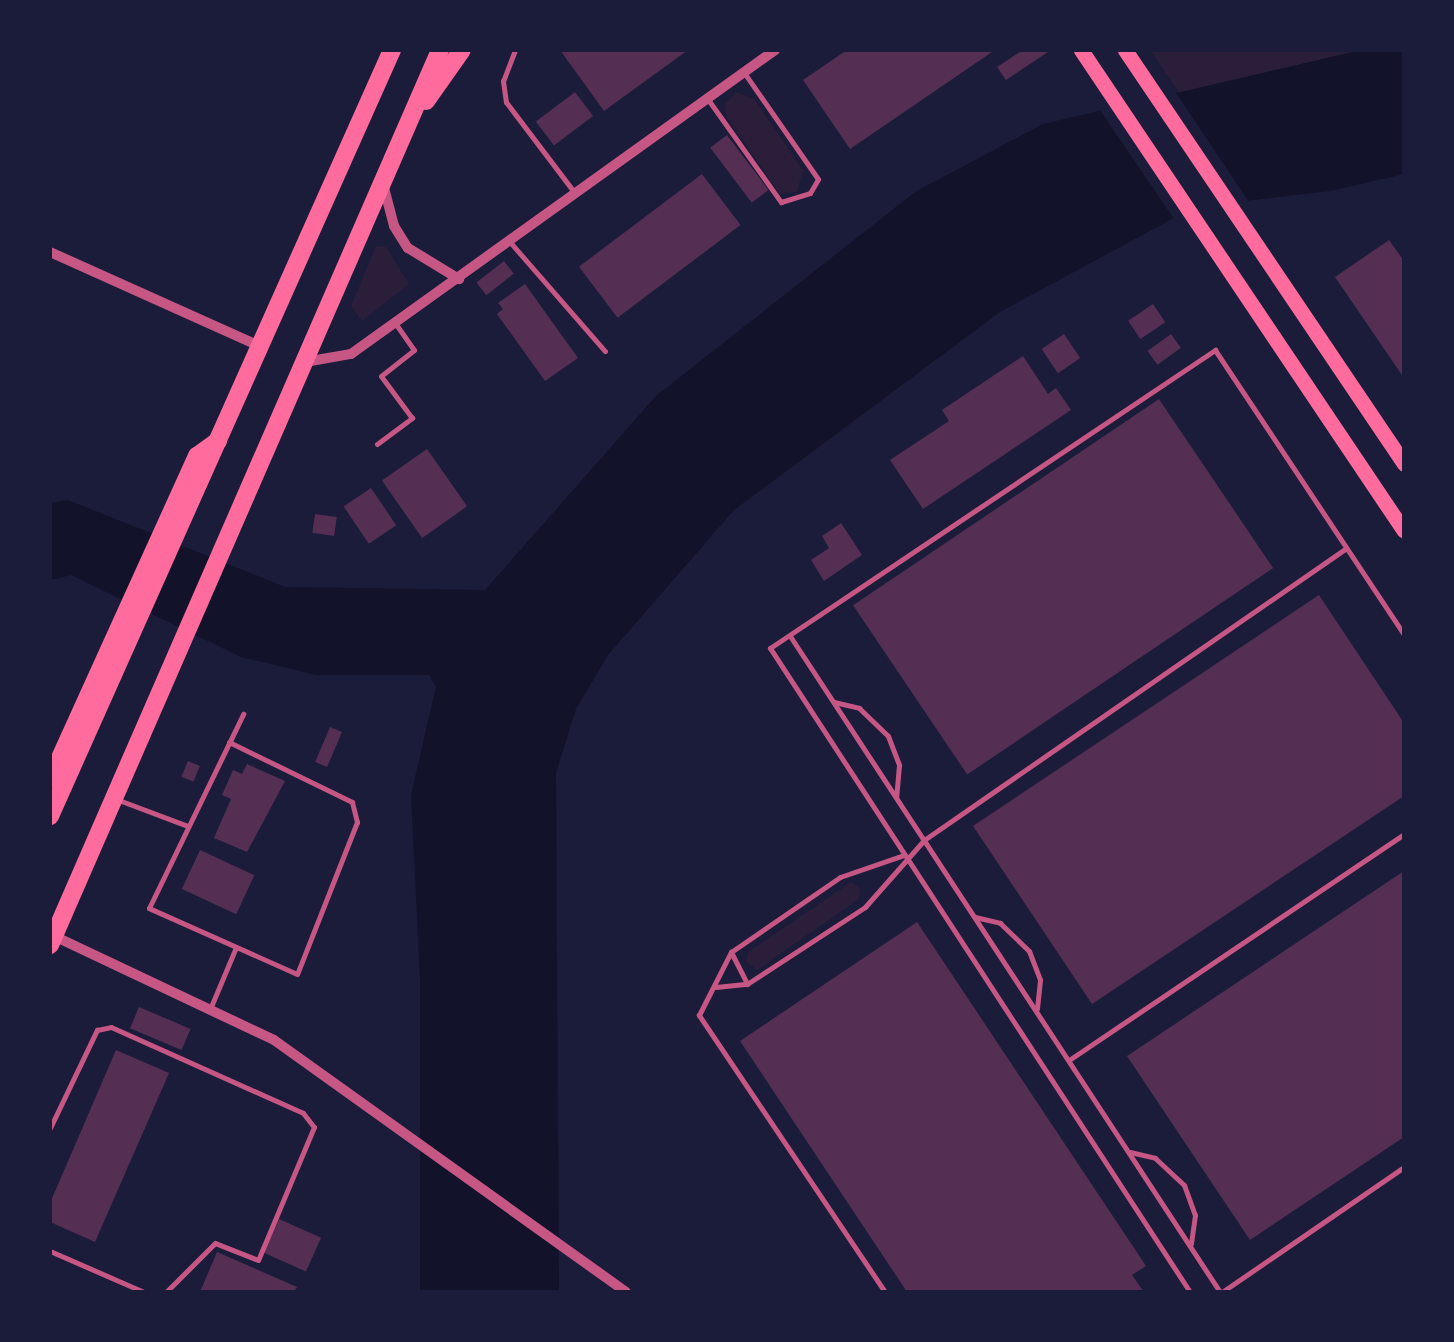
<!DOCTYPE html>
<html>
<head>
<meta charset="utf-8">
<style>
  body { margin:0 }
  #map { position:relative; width:1454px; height:1342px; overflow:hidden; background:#1b1b3a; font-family:Manrope,sans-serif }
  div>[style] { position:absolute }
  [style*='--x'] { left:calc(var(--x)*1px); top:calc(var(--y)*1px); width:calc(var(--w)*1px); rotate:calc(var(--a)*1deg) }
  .green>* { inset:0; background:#2a1e3b }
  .water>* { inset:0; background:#12122b }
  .pier>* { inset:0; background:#1b1b3a }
  .building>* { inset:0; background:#542f53; transform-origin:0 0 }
  .service>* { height:5px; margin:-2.5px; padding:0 2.5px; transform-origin:2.5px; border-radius:2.5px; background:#c65784 }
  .minor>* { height:10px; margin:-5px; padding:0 5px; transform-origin:5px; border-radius:5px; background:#c65784 }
  .secondary>* { height:15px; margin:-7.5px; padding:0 7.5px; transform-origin:7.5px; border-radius:7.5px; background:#ff6b9d }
  .primary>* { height:18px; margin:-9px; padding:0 9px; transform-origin:9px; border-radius:9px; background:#ff6b9d }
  span { translate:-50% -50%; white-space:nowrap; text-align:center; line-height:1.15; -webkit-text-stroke:8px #1b1b3a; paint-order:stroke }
  .frame { position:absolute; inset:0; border:52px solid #1b1b3a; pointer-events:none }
</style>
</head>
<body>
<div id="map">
  <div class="green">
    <div style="clip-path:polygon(1150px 50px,1361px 50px,1180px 94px)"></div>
    <div style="clip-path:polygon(736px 92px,754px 99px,803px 170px,797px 192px,780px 194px,726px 116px,725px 104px)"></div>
    <div style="clip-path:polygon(376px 246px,386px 247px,409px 284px,362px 321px,351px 306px)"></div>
    <div style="clip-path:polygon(851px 882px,860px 888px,859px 899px,757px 970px,746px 962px,748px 952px)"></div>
  </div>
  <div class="water">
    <div style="clip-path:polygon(1361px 50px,1404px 50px,1404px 174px,1330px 191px,1194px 207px,1000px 312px,734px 510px,608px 655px,576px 709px,556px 773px,559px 1292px,420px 1292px,420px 978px,411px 795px,436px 687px,429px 675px,316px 675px,241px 657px,71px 575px,50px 580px,50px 503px,68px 500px,285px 587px,485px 590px,656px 396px,915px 192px,1043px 124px)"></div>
  </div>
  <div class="pier">
    <div style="clip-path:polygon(1174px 90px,1251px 205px,1196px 212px,1176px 222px,1098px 107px)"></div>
  </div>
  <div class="building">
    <div style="clip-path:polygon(560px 50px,688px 50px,604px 111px)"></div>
    <div style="clip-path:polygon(847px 50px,995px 50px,850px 149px,803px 80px)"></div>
    <div style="clip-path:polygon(1023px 50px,1051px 50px,1006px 80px,997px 67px)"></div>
    <div style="left:575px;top:92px;width:30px;height:49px;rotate:53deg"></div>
    <div style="left:727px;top:135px;width:69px;height:21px;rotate:53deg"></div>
    <div style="left:702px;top:174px;width:64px;height:154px;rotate:53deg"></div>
    <div style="clip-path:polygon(1389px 240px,1404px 261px,1404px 378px,1335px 277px)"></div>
    <div style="left:504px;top:261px;width:16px;height:35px;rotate:52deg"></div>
    <div style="clip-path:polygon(525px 284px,578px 358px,545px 381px,497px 314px,503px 309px,498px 303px)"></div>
    <div style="left:1153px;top:304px;width:22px;height:30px;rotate:56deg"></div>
    <div style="left:1064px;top:334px;width:29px;height:27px;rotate:56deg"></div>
    <div style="left:1171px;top:334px;width:17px;height:29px;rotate:54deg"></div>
    <div style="clip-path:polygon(1023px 356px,1048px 394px,1056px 388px,1071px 410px,923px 509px,890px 460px,949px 421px,942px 410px)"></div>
    <div style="left:1159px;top:399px;width:204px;height:369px;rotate:56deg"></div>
    <div style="left:427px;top:449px;width:70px;height:55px;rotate:55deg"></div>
    <div style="left:371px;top:488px;width:45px;height:33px;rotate:56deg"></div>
    <div style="left:315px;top:514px;width:22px;height:19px;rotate:8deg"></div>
    <div style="clip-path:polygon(841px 523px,862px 555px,824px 581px,811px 560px,829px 548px,822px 536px)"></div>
    <div style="clip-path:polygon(1319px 595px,1404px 723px,1404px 796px,1092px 1004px,973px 826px)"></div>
    <div style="left:330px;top:727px;width:13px;height:38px;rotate:23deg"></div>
    <div style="left:188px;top:761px;width:13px;height:17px;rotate:23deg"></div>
    <div style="clip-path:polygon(247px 764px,285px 781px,247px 852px,214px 838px,231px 799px,222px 795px,233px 770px,242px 774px)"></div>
    <div style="left:200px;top:850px;width:60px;height:43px;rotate:25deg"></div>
    <div style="clip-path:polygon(1404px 871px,1404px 1137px,1250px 1240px,1127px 1056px)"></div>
    <div style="clip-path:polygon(917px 922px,1146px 1266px,1132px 1275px,1144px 1292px,907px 1292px,740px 1041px)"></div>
    <div style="left:139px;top:1007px;width:56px;height:23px;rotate:23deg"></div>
    <div style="clip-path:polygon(116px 1050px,169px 1073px,95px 1242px,50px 1222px,50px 1203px)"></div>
    <div style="left:279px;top:1219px;width:46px;height:37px;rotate:24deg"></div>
    <div style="clip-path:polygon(217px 1252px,297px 1287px,294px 1292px,200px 1292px)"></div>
  </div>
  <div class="service">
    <div style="--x:515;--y:50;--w:33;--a:111"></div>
    <div style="--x:503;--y:81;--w:21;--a:82"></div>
    <div style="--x:506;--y:102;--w:113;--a:52.9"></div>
    <div style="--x:707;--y:98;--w:128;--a:54.6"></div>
    <div style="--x:781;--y:202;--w:30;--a:-17"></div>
    <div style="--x:810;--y:193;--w:16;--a:-60"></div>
    <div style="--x:818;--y:179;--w:128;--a:-124.8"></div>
    <div style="--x:509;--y:241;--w:146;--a:48.9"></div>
    <div style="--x:377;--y:444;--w:44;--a:-36.6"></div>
    <div style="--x:412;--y:418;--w:52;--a:-126.4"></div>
    <div style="--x:381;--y:376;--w:42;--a:-38.2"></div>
    <div style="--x:414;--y:350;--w:33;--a:-125"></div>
    <div style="--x:790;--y:636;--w:784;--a:56.76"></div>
    <div style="--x:834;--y:702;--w:26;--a:13"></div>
    <div style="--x:859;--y:708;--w:40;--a:44"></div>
    <div style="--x:888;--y:736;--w:31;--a:69"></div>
    <div style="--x:899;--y:765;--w:32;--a:95"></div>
    <div style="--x:229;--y:742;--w:137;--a:26"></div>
    <div style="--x:352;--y:802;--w:21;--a:76"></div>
    <div style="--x:357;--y:822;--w:163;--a:111.5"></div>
    <div style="--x:297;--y:974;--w:162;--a:-156"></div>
    <div style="--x:149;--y:908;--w:216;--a:-64.1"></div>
    <div style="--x:116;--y:799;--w:77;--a:20.6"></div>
    <div style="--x:975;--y:917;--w:26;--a:13"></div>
    <div style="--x:1000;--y:923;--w:40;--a:44"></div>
    <div style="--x:1029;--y:951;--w:31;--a:69"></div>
    <div style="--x:1040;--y:980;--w:29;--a:96"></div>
    <div style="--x:731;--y:952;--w:36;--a:63"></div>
    <div style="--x:716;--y:987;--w:31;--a:-6"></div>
    <div style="--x:747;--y:984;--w:141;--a:-33.1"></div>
    <div style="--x:865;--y:907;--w:89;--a:-48.6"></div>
    <div style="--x:924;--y:840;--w:512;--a:-34.65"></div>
    <div style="--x:210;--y:1009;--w:67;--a:-67.2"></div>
    <div style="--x:1069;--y:1060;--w:404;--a:-34"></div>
    <div style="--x:50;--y:1128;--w:109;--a:-64.4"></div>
    <div style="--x:97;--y:1030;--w:14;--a:-12"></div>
    <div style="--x:111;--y:1027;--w:210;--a:24.1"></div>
    <div style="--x:303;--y:1113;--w:18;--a:52"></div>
    <div style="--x:314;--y:1127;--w:144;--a:112.8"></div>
    <div style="--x:258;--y:1260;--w:46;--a:-158.4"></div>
    <div style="--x:215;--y:1243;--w:69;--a:135"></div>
    <div style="--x:1130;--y:1152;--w:26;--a:13"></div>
    <div style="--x:1155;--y:1158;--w:40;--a:43"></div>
    <div style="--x:1184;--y:1185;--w:32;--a:70"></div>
    <div style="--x:1195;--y:1215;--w:29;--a:98"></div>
    <div style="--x:50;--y:1251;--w:103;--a:23.6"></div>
    <div style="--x:885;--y:1292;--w:334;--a:-123.9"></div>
    <div style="--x:699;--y:1015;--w:71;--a:-63.1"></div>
    <div style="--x:731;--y:952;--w:132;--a:-34.5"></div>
    <div style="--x:840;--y:877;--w:65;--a:-19"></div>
    <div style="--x:1190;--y:1292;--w:769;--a:-123.11"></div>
    <div style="--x:770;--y:648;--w:536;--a:-33.81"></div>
    <div style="--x:1215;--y:350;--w:342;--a:56.4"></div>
    <div style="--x:1222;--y:1292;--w:221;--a:-34.5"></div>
  </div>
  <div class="minor">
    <div style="--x:383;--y:184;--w:43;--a:75.3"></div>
    <div style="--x:394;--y:226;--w:26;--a:58"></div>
    <div style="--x:408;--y:248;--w:60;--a:31.3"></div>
    <div style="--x:50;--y:252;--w:229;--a:24.2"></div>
    <div style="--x:305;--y:362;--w:47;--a:-9.9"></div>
    <div style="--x:351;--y:354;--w:522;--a:-35.64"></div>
    <div style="--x:54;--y:936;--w:243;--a:25.3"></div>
    <div style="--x:274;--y:1040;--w:433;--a:35.6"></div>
  </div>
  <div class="secondary">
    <div style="--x:1081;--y:50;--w:579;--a:56.12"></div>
    <div style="--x:1125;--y:50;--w:499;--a:56"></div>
  </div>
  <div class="primary">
    <div style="--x:426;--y:101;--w:62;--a:-54.8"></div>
    <div style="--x:50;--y:780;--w:356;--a:-65.6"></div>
    <div style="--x:197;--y:456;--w:26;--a:-36"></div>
    <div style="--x:50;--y:816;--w:839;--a:-65.94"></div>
    <div style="--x:50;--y:945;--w:976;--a:-66.45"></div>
  </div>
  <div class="frame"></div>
</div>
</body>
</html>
